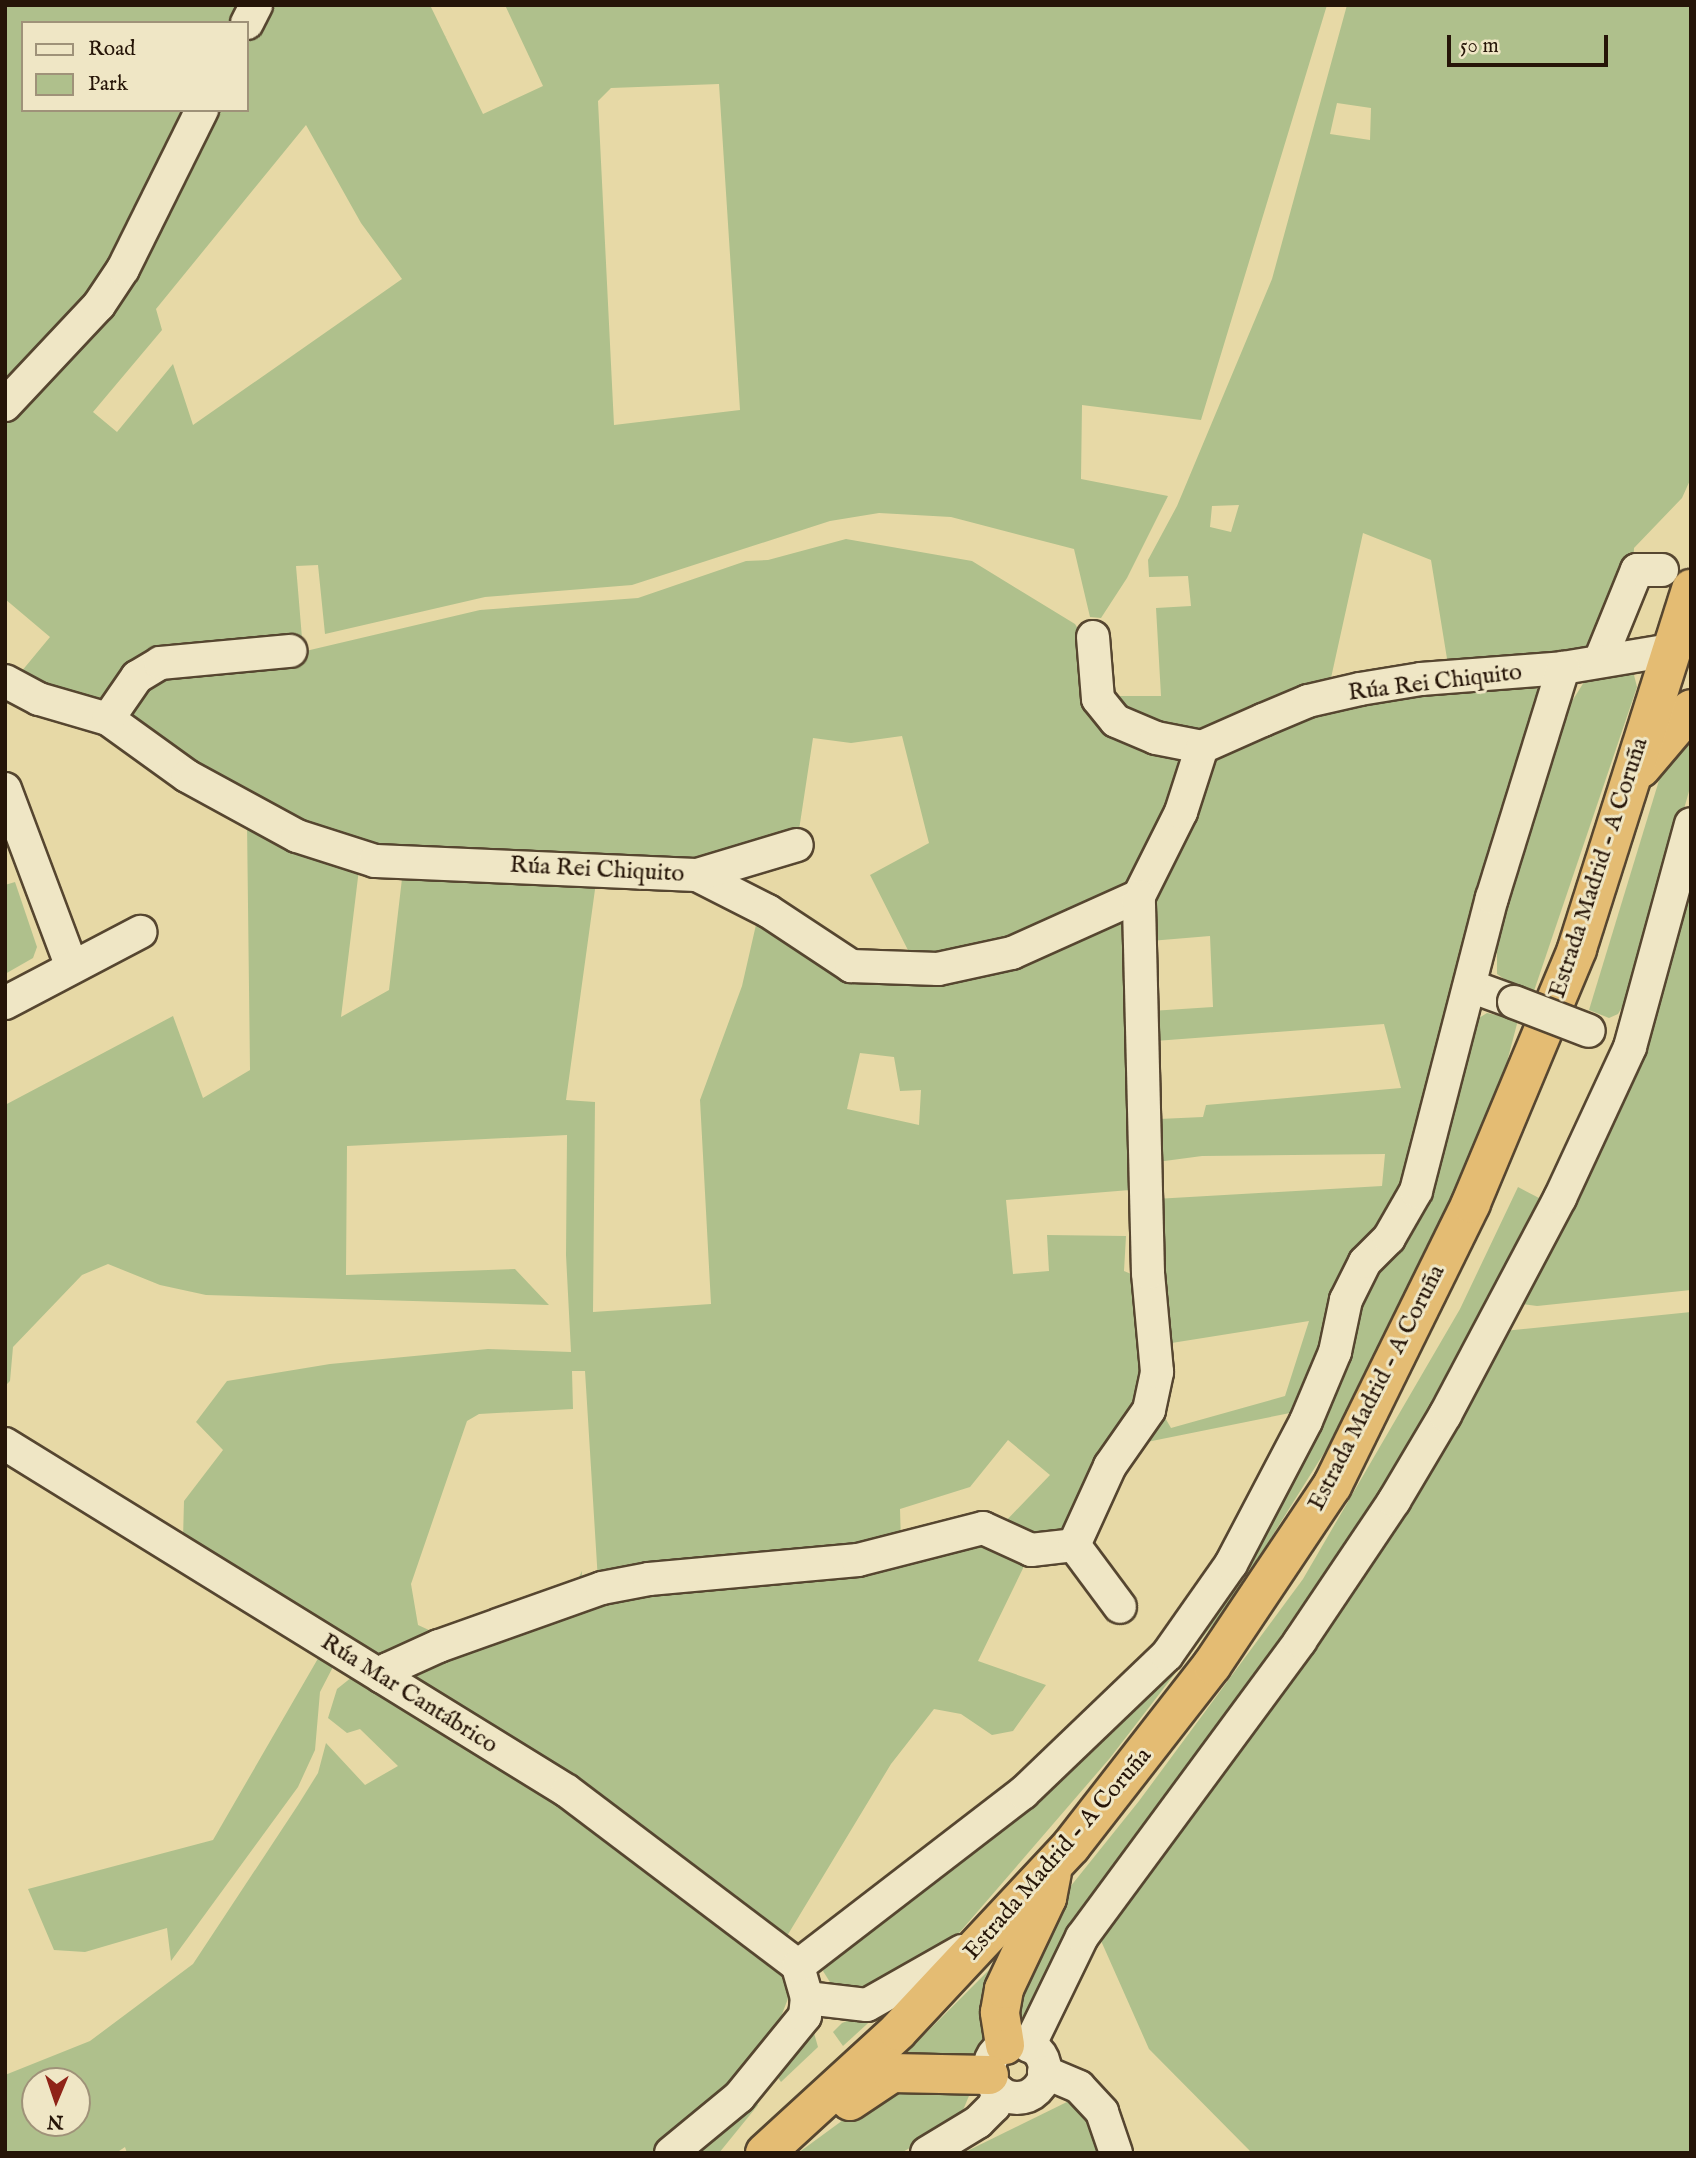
<!DOCTYPE html>
<html>
<head>
<meta charset="utf-8">
<style>
  body { margin:0 }
  #map { position:relative; width:1696px; height:2158px; overflow:hidden; background:#e7d9a6; font-family:"IM FELL English",serif }
  div>[style] { position:absolute }
  [style*='--x'] { left:calc(var(--x)*1px); top:calc(var(--y)*1px); width:calc(var(--w)*1px); rotate:calc(var(--a)*1deg) }
  .green>* { inset:0; background:#afc08c }
  .roads { filter:drop-shadow(2px 0 #564630) drop-shadow(-2px 0 #564630) drop-shadow(0 2px #564630) drop-shadow(0 -2px #564630) }
  .minor>* { height:32px; margin:-16px; padding:0 16px; transform-origin:16px; border-radius:16px; background:#efe6c5 }
  .minor>.ring { margin:-16px; padding:0; box-sizing:content-box; background:none; border:32px solid #efe6c5; border-radius:50% }
  .highway>* { height:38px; margin:-19px; padding:0 19px; transform-origin:19px; border-radius:19px; background:#e4bc73 }
  .bridges { filter:drop-shadow(2px 0 #564630) drop-shadow(-2px 0 #564630) drop-shadow(0 2px #564630) drop-shadow(0 -2px #564630) }
  .minor-bridge>* { height:32px; margin:-16px; padding:0 16px; transform-origin:16px; border-radius:16px; background:#efe6c5 }
  span { translate:-50% -50%; white-space:nowrap; text-align:center; line-height:1.15; -webkit-text-stroke:6px #efe6c5; paint-order:stroke }
  .street-label { font-size:24px; color:#261508 }
  .frame { position:absolute; inset:0; border:7px solid #261508; pointer-events:none }
  .legend { position:absolute; left:21px; top:21px; width:228px; height:91px; box-sizing:border-box; background:#efe6c5; border:2px solid #9f9279; margin:0; padding:9px 12px; list-style:none; font-size:21px; color:#261508 }
  .legend li { display:flex; align-items:center; gap:14px; height:35px }
  .legend b { width:35px; border:2px solid #9f9279 }
  .north { position:absolute; left:21px; top:2067px; width:70px; height:70px; box-sizing:border-box; background:#efe6c5; border:2px solid #9f9279; border-radius:50%; rotate:182deg; font-size:19px; font-weight:700; line-height:28px; text-align:center; color:#261508 }
  .north::after { content:''; display:block; margin:auto; width:24px; height:32px; background:#8f2418; clip-path:polygon(50% 0,100% 100%,50% 72%,0 100%) }
  .scale { position:absolute; left:1447px; top:35px; width:161px; height:32px; box-sizing:border-box; border:4px solid #261508; border-top:0; padding-left:9px; font-size:21px; line-height:24px; white-space:nowrap; color:#261508; -webkit-text-stroke:5px #efe6c5; paint-order:stroke }
</style>
</head>
<body>
<div id="map">
  <div class="green">
    <div style="clip-path:polygon(5px 5px,245px 5px,237px 23px,23px 23px,23px 110px,197px 110px,127px 250px,5px 394px)"></div>
    <div style="clip-path:polygon(evenodd,264px 5px,430px 5px,483px 114px,543px 86px,505px 5px,1327px 5px,1201px 420px,1082px 405px,1081px 479px,1168px 496px,1127px 578px,1101px 618px,1090px 617px,1074px 549px,951px 517px,879px 513px,830px 521px,632px 585px,485px 597px,325px 634px,318px 565px,296px 566px,302px 638px,246px 651px,195px 655px,103px 709px,21px 672px,50px 637px,5px 599px,5px 414px,214px 110px,247px 110px,247px 47px,264px 5px,719px 84px,740px 410px,614px 425px,598px 101px,611px 88px,719px 84px,264px 5px,306px 125px,361px 223px,402px 279px,193px 425px,173px 364px,117px 432px,93px 412px,162px 330px,156px 309px,306px 125px)"></div>
    <div style="clip-path:polygon(evenodd,1347px 5px,1691px 5px,1691px 478px,1682px 498px,1634px 548px,1633px 568px,1601px 647px,1449px 671px,1431px 560px,1363px 533px,1331px 678px,1215px 729px,1169px 734px,1137px 728px,1107px 696px,1161px 696px,1156px 608px,1191px 606px,1188px 576px,1149px 577px,1148px 560px,1177px 506px,1272px 279px,1347px 5px,1337px 103px,1371px 108px,1370px 140px,1330px 134px,1337px 103px,1347px 5px,1239px 505px,1231px 532px,1210px 527px,1212px 506px,1239px 505px)"></div>
    <div style="clip-path:polygon(846px 539px,972px 561px,1075px 624px,1086px 642px,1091px 695px,1181px 758px,1185px 772px,1137px 884px,1043px 934px,915px 964px,870px 875px,929px 843px,902px 736px,851px 743px,813px 738px,799px 830px,693px 868px,357px 852px,115px 718px,138px 682px,293px 654px,480px 610px,638px 598px,746px 561px,768px 560px)"></div>
    <div style="clip-path:polygon(1633px 671px,1637px 687px,1534px 991px,1514px 986px,1497px 974px,1497px 929px,1564px 714px,1589px 674px)"></div>
    <div style="clip-path:polygon(1531px 678px,1538px 690px,1535px 710px,1404px 1187px,1334px 1314px,1295px 1412px,1137px 1444px,1160px 1409px,1171px 1428px,1285px 1396px,1309px 1321px,1159px 1345px,1155px 1199px,1382px 1186px,1385px 1154px,1202px 1156px,1157px 1162px,1159px 1119px,1203px 1117px,1206px 1105px,1401px 1088px,1384px 1024px,1155px 1041px,1151px 1011px,1213px 1007px,1210px 936px,1150px 941px,1150px 911px,1212px 760px,1224px 749px,1315px 709px)"></div>
    <div style="clip-path:polygon(1691px 725px,1691px 784px,1634px 987px,1618px 1014px,1609px 1018px,1589px 1010px,1664px 764px)"></div>
    <div style="clip-path:polygon(evenodd,247px 823px,360px 861px,341px 1017px,389px 990px,403px 870px,597px 875px,566px 1100px,595px 1102px,593px 1312px,711px 1304px,700px 1100px,742px 986px,758px 916px,871px 974px,1130px 918px,1130px 1190px,1006px 1200px,1013px 1274px,1049px 1271px,1047px 1235px,1126px 1236px,1124px 1271px,1136px 1276px,1149px 1377px,1066px 1539px,1040px 1541px,1003px 1524px,1050px 1475px,1008px 1440px,970px 1487px,900px 1509px,901px 1542px,598px 1581px,585px 1371px,572px 1371px,573px 1409px,479px 1414px,467px 1421px,411px 1584px,418px 1625px,431px 1631px,576px 1583px,582px 1571px,581px 1591px,385px 1660px,183px 1539px,184px 1501px,223px 1450px,196px 1422px,227px 1381px,330px 1364px,488px 1349px,571px 1352px,566px 1255px,567px 1135px,347px 1146px,346px 1275px,515px 1269px,549px 1305px,206px 1295px,160px 1285px,108px 1264px,82px 1275px,13px 1347px,10px 1381px,5px 1386px,5px 1105px,173px 1016px,203px 1098px,250px 1070px,247px 823px,860px 1053px,894px 1057px,900px 1091px,921px 1090px,919px 1125px,847px 1109px,860px 1053px)"></div>
    <div style="clip-path:polygon(1691px 869px,1691px 1290px,1537px 1306px,1516px 1303px)"></div>
    <div style="clip-path:polygon(15px 882px,37px 947px,33px 958px,5px 974px,5px 885px)"></div>
    <div style="clip-path:polygon(1487px 1013px,1518px 1020px,1492px 1119px,1334px 1437px,1234px 1597px,1110px 1758px,953px 1940px,860px 1991px,833px 1987px,823px 1971px,833px 1956px,1168px 1664px,1365px 1283px,1474px 1021px)"></div>
    <div style="clip-path:polygon(1518px 1187px,1541px 1199px,1451px 1382px,1362px 1535px,1024px 2029px,1012px 2019px,1025px 1974px,1070px 1887px,1139px 1801px,1303px 1579px,1460px 1309px)"></div>
    <div style="clip-path:polygon(1691px 1312px,1691px 2153px,1252px 2153px,1149px 2049px,1098px 1934px,1228px 1750px,1356px 1590px,1504px 1331px)"></div>
    <div style="clip-path:polygon(975px 1538px,1029px 1556px,978px 1661px,1046px 1685px,1013px 1731px,992px 1735px,961px 1714px,934px 1709px,891px 1764px,784px 1941px,398px 1676px,612px 1598px,672px 1589px,732px 1589px,733px 1577px)"></div>
    <div style="clip-path:polygon(320px 1655px,335px 1663px,320px 1692px,315px 1750px,298px 1787px,171px 1961px,167px 1928px,85px 1952px,54px 1950px,28px 1889px,213px 1840px)"></div>
    <div style="clip-path:polygon(evenodd,357px 1673px,566px 1801px,775px 1958px,789px 1996px,779px 2022px,709px 2108px,651px 2153px,127px 2153px,125px 2147px,116px 2153px,5px 2153px,5px 2075px,90px 2041px,193px 1964px,298px 1805px,318px 1773px,326px 1743px,365px 1785px,398px 1766px,360px 1729px,347px 1733px,328px 1718px,337px 1689px,357px 1673px,35px 2081px,77px 2081px,77px 2123px,35px 2123px,35px 2081px)"></div>
    <div style="clip-path:polygon(1011px 1948px,989px 2036px,978px 2052px,964px 2057px,901px 2058px)"></div>
    <div style="clip-path:polygon(889px 2004px,843px 2046px,833px 2032px,842px 2023px)"></div>
    <div style="clip-path:polygon(814px 2033px,818px 2047px,781px 2082px,774px 2072px)"></div>
    <div style="clip-path:polygon(895px 2082px,973px 2086px,959px 2120px,901px 2153px,798px 2153px)"></div>
    <div style="clip-path:polygon(749px 2096px,758px 2105px,719px 2153px,689px 2153px)"></div>
    <div style="clip-path:polygon(1073px 2099px,1099px 2135px,1099px 2153px,963px 2153px)"></div>
  </div>
  <div class="roads">
    <div class="minor">
      <div style="--x:247;--y:23;--w:20;--a:-63"></div>
      <div style="--x:5;--y:405;--w:137;--a:-46.8"></div>
      <div style="--x:99;--y:305;--w:43;--a:-56.3"></div>
      <div style="--x:123;--y:269;--w:178;--a:-63.6"></div>
      <div style="--x:1093;--y:637;--w:62;--a:85.4"></div>
      <div style="--x:1098;--y:699;--w:28;--a:51"></div>
      <div style="--x:1116;--y:721;--w:43;--a:23"></div>
      <div style="--x:1156;--y:738;--w:47;--a:11.1"></div>
      <div style="--x:1601;--y:658;--w:95;--a:-67.8"></div>
      <div style="--x:1637;--y:570;--w:25;--a:0"></div>
      <div style="--x:5;--y:681;--w:38;--a:28"></div>
      <div style="--x:39;--y:699;--w:72;--a:16.2"></div>
      <div style="--x:108;--y:719;--w:97;--a:35.8"></div>
      <div style="--x:187;--y:776;--w:125;--a:28.6"></div>
      <div style="--x:297;--y:836;--w:82;--a:17.8"></div>
      <div style="--x:375;--y:861;--w:322;--a:2.5"></div>
      <div style="--x:697;--y:875;--w:80;--a:26.9"></div>
      <div style="--x:768;--y:911;--w:100;--a:33.5"></div>
      <div style="--x:851;--y:966;--w:87;--a:2"></div>
      <div style="--x:938;--y:969;--w:76;--a:-12.2"></div>
      <div style="--x:1012;--y:953;--w:139;--a:-24.2"></div>
      <div style="--x:1139;--y:896;--w:94;--a:-63.4"></div>
      <div style="--x:1181;--y:812;--w:68;--a:-72.1"></div>
      <div style="--x:1202;--y:747;--w:67;--a:-23.9"></div>
      <div style="--x:1263;--y:720;--w:49;--a:-22.9"></div>
      <div style="--x:1308;--y:701;--w:53;--a:-13"></div>
      <div style="--x:1360;--y:689;--w:62;--a:-9.3"></div>
      <div style="--x:1421;--y:679;--w:142;--a:-4.4"></div>
      <div style="--x:1563;--y:668;--w:109;--a:-9.5"></div>
      <div style="--x:108;--y:719;--w:51;--a:-55.4"></div>
      <div style="--x:137;--y:677;--w:27;--a:-31"></div>
      <div style="--x:160;--y:663;--w:131;--a:-5.3"></div>
      <div style="--x:5;--y:789;--w:190;--a:69.4"></div>
      <div style="--x:697;--y:875;--w:104;--a:-16.7"></div>
      <div style="--x:1470;--y:986;--w:47;--a:20"></div>
      <div style="--x:5;--y:1003;--w:153;--a:-27.7"></div>
      <div style="--x:5;--y:1444;--w:660;--a:31.69"></div>
      <div style="--x:567;--y:1791;--w:290;--a:37.1"></div>
      <div style="--x:1074;--y:1545;--w:77;--a:53.4"></div>
      <div style="--x:382;--y:1677;--w:10;--a:-53"></div>
      <div style="--x:388;--y:1669;--w:56;--a:-24.3"></div>
      <div style="--x:439;--y:1646;--w:173;--a:-19.6"></div>
      <div style="--x:602;--y:1588;--w:48;--a:-10.8"></div>
      <div style="--x:649;--y:1579;--w:210;--a:-5.2"></div>
      <div style="--x:858;--y:1560;--w:129;--a:-14.4"></div>
      <div style="--x:983;--y:1528;--w:53;--a:24.6"></div>
      <div style="--x:1031;--y:1550;--w:43;--a:-6.6"></div>
      <div style="--x:1074;--y:1545;--w:87;--a:-65.5"></div>
      <div style="--x:1110;--y:1466;--w:68;--a:-55.1"></div>
      <div style="--x:1149;--y:1410;--w:39;--a:-78"></div>
      <div style="--x:1157;--y:1372;--w:99;--a:-95.2"></div>
      <div style="--x:1148;--y:1273;--w:377;--a:-91.4"></div>
      <div style="--x:807;--y:1998;--w:60;--a:6.7"></div>
      <div style="--x:867;--y:2005;--w:109;--a:-29.6"></div>
      <div class="ring" style="left:989px;top:2042px;width:24px;height:24px"></div>
      <div style="--x:1029;--y:2046;--w:121;--a:-64.1"></div>
      <div style="--x:1082;--y:1937;--w:368;--a:-53.6"></div>
      <div style="--x:1300;--y:1641;--w:169;--a:-56.1"></div>
      <div style="--x:1394;--y:1501;--w:100;--a:-59.3"></div>
      <div style="--x:1445;--y:1415;--w:246;--a:-62.1"></div>
      <div style="--x:1560;--y:1198;--w:166;--a:-65.1"></div>
      <div style="--x:1630;--y:1047;--w:231;--a:-74.7"></div>
      <div style="--x:1044;--y:2072;--w:38;--a:23"></div>
      <div style="--x:1079;--y:2087;--w:34;--a:47"></div>
      <div style="--x:1102;--y:2112;--w:43;--a:71.1"></div>
      <div style="--x:671;--y:2153;--w:88;--a:-39.5"></div>
      <div style="--x:739;--y:2097;--w:104;--a:-50.8"></div>
      <div style="--x:805;--y:2016;--w:18;--a:-84"></div>
      <div style="--x:807;--y:1998;--w:33;--a:-106"></div>
      <div style="--x:798;--y:1966;--w:284;--a:-37.6"></div>
      <div style="--x:1023;--y:1793;--w:199;--a:-43.8"></div>
      <div style="--x:1167;--y:1655;--w:111;--a:-54.9"></div>
      <div style="--x:1231;--y:1564;--w:161;--a:-62.3"></div>
      <div style="--x:1306;--y:1421;--w:75;--a:-67.2"></div>
      <div style="--x:1335;--y:1352;--w:53;--a:-78.1"></div>
      <div style="--x:1346;--y:1300;--w:42;--a:-63.4"></div>
      <div style="--x:1365;--y:1262;--w:34;--a:-45"></div>
      <div style="--x:1389;--y:1238;--w:54;--a:-60.1"></div>
      <div style="--x:1416;--y:1191;--w:303;--a:-75.5"></div>
      <div style="--x:1492;--y:898;--w:241;--a:-72.8"></div>
      <div style="--x:927;--y:2153;--w:60;--a:-31.3"></div>
      <div style="--x:978;--y:2122;--w:23;--a:-45"></div>
      <div style="--x:994;--y:2106;--w:15;--a:-70"></div>
    </div>
    <div class="highway">
      <div style="--x:1641;--y:768;--w:77;--a:-49.7"></div>
      <div style="--x:1005;--y:2045;--w:33;--a:-99"></div>
      <div style="--x:1000;--y:2012;--w:23;--a:-80"></div>
      <div style="--x:1004;--y:1989;--w:101;--a:-64.7"></div>
      <div style="--x:1047;--y:1898;--w:25;--a:-79"></div>
      <div style="--x:850;--y:2101;--w:50;--a:-33.7"></div>
      <div style="--x:892;--y:2073;--w:97;--a:1.2"></div>
      <div style="--x:765;--y:2153;--w:180;--a:-42.5"></div>
      <div style="--x:898;--y:2031;--w:253;--a:-46.9"></div>
      <div style="--x:1071;--y:1846;--w:229;--a:-52.1"></div>
      <div style="--x:1212;--y:1665;--w:216;--a:-56.2"></div>
      <div style="--x:1332;--y:1486;--w:315;--a:-63.8"></div>
      <div style="--x:1471;--y:1203;--w:275;--a:-67.3"></div>
      <div style="--x:1577;--y:949;--w:378;--a:-72.4"></div>
    </div>
  </div>
  <div class="bridges">
    <div class="minor-bridge">
      <div style="--x:1514;--y:1002;--w:80;--a:21.1"></div>
    </div>
  </div>
  <div class="street-label">
    <span style="left:1435px;top:683px;rotate:-7deg">Rúa Rei Chiquito</span>
    <span style="left:1599px;top:868px;rotate:-72deg">Estrada Madrid - A Coruña</span>
    <span style="left:597px;top:870px;rotate:3deg">Rúa Rei Chiquito</span>
    <span style="left:1377px;top:1388px;rotate:-63deg">Estrada Madrid - A Coruña</span>
    <span style="left:409px;top:1694px;rotate:32deg">Rúa Mar Cantábrico</span>
    <span style="left:1058px;top:1854px;rotate:-49deg">Estrada Madrid - A Coruña</span>
  </div>
  <div class="frame"></div>
  <ul class="legend">
  <li><b style="height:9px;background:#efe6c5"></b>Road</li>
  <li><b style="height:19px;background:#afc08c"></b>Park</li>
  </ul>
  <div class="north">N</div>
  <div class="scale">50 m</div>
</div>
</body>
</html>
